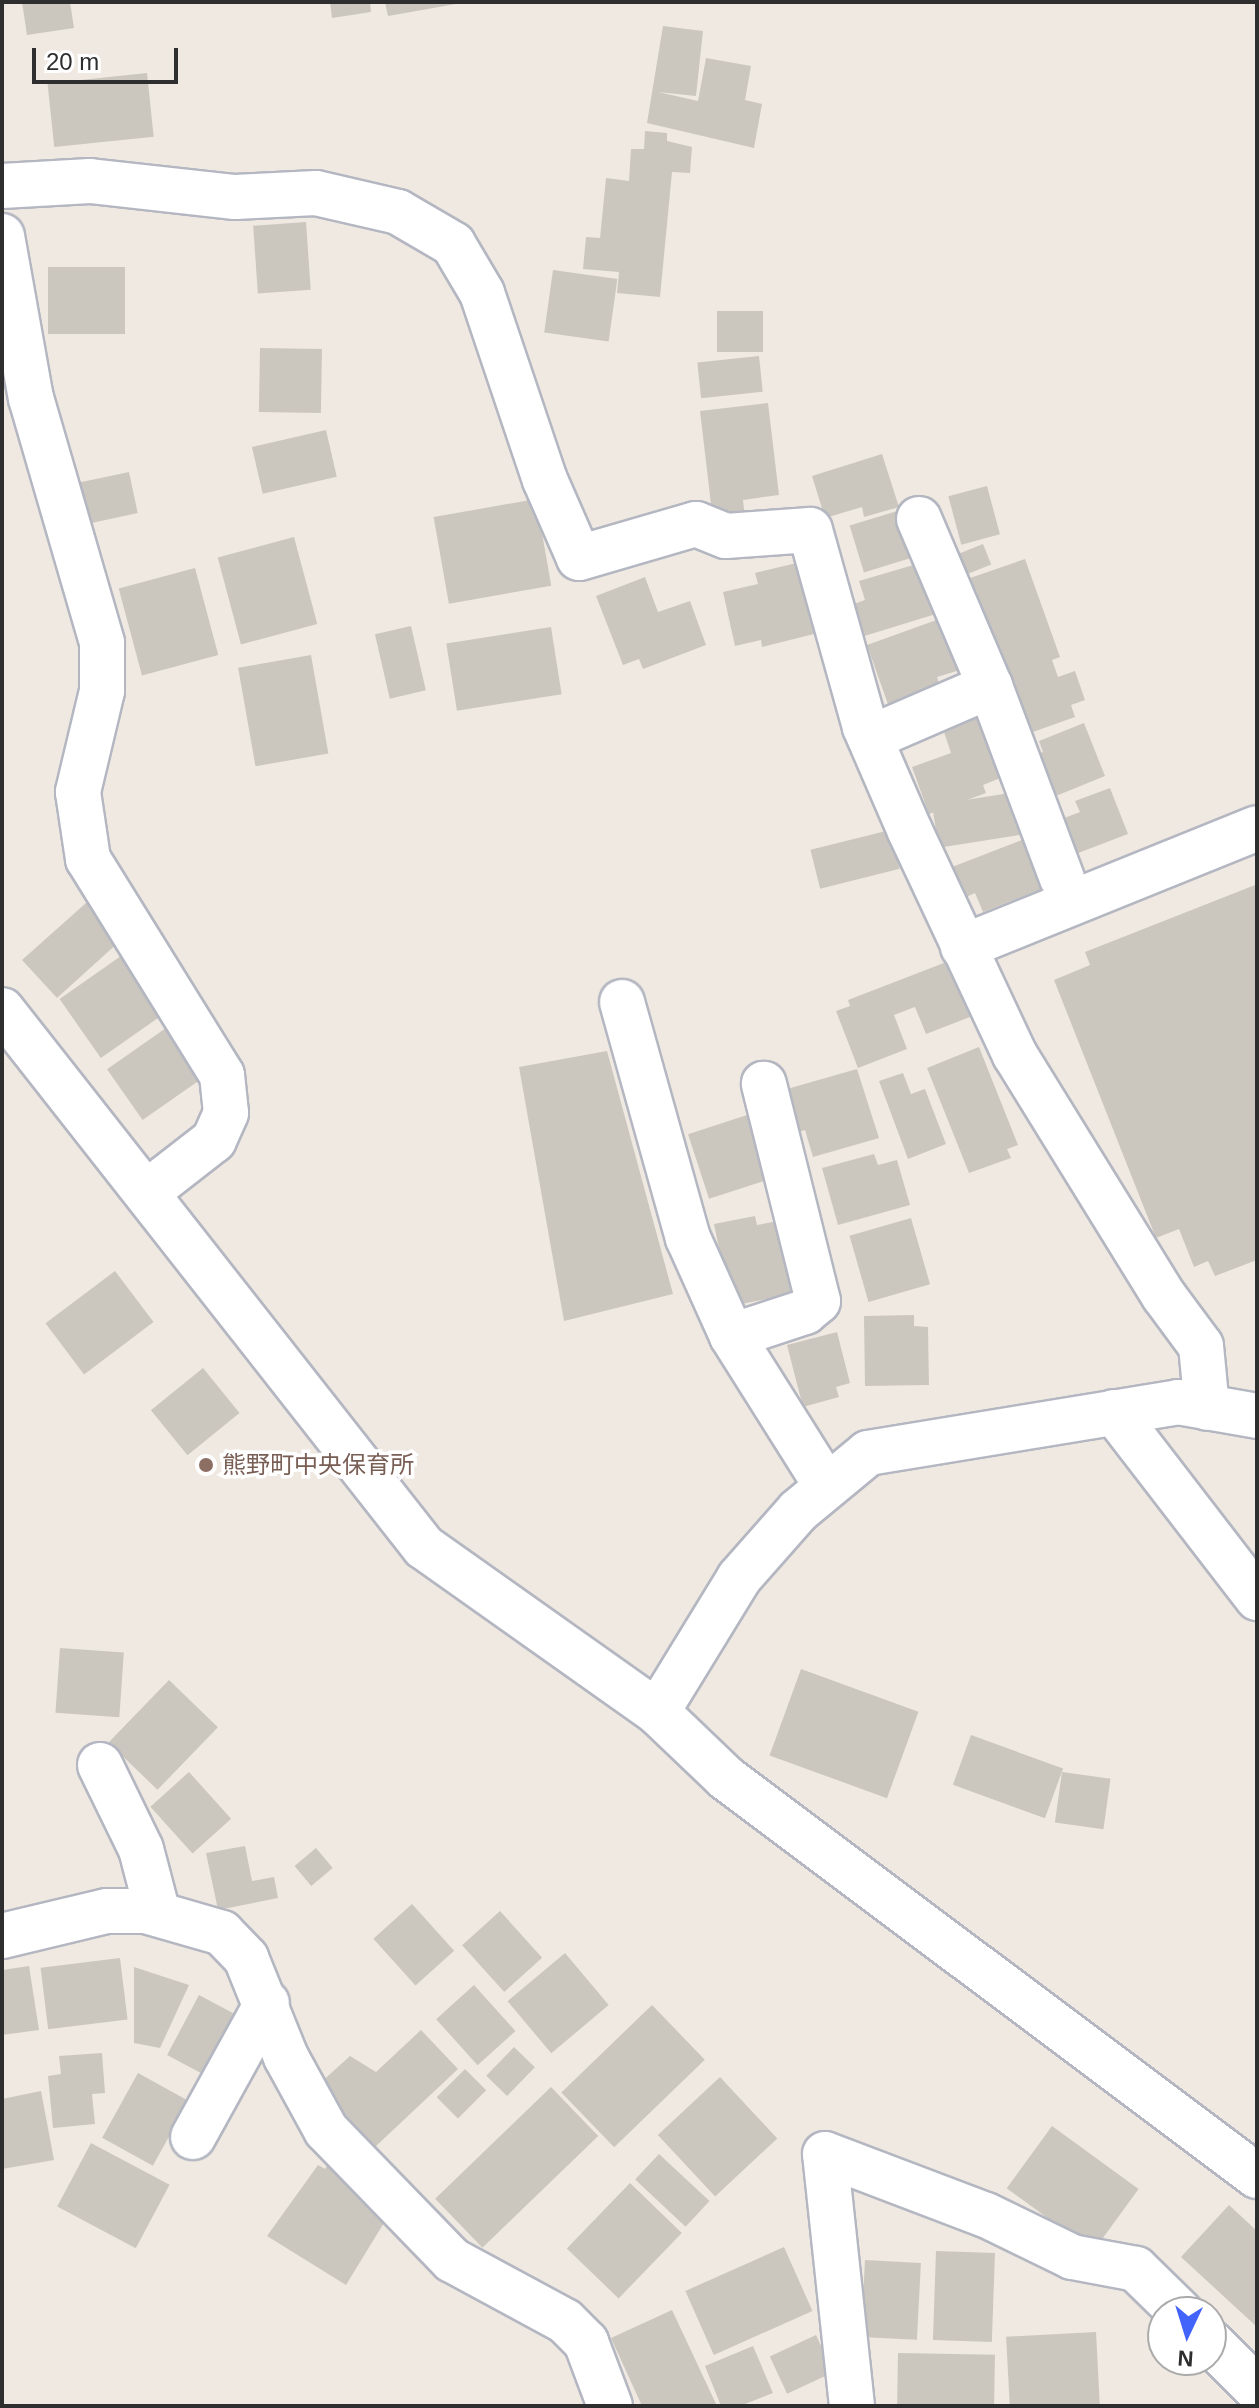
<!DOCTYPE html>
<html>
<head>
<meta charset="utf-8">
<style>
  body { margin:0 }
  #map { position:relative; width:1259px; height:2408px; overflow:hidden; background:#efe9e1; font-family:Arial,"Noto Sans JP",sans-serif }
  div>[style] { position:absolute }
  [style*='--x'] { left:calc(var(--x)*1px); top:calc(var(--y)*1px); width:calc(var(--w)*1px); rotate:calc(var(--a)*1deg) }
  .building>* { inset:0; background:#cbc7bf; transform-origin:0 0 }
  .roads { filter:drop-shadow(2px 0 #b4b7c1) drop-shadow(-2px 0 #b4b7c1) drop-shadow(0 2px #b4b7c1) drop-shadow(0 -2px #b4b7c1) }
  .minor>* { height:44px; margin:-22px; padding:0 22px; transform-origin:22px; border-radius:22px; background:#fff }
  .dots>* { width:22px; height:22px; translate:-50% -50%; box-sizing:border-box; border:4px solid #fff; border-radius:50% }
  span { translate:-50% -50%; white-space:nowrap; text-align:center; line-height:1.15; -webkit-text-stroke:7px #fff; paint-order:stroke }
  .education-label { font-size:24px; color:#785e54 }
  .left { translate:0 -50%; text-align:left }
  .frame { position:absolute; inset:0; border:4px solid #2e2e2e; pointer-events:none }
  .north { position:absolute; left:1147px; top:2296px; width:80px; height:80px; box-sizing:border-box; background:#fff; border:2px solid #ababab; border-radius:50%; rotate:184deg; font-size:22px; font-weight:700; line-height:32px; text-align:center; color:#2e2e2e }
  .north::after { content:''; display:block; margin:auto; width:28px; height:36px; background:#4264fb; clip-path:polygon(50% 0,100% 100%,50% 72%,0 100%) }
  .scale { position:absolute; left:32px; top:48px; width:146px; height:36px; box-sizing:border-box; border:4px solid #2e2e2e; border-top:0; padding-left:10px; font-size:24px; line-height:28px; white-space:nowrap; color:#2e2e2e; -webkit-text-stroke:6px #fff; paint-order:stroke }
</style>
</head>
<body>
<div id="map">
  <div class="building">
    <div style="clip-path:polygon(22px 2px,70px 2px,74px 28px,27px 35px)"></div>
    <div style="clip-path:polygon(330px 2px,370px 2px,371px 12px,332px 18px)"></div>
    <div style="clip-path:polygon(385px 2px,456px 2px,456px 4px,388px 16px)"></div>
    <div style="clip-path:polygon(663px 26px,703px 31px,696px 96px,658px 92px,698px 101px,706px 58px,751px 66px,745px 100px,762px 104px,754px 148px,647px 123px)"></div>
    <div style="left:147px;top:73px;width:64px;height:100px;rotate:84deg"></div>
    <div style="clip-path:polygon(645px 131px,667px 133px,667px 141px,692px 147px,690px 173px,672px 172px,660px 297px,617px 293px,619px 272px,583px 269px,586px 237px,600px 238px,606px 178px,629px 181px,631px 149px,644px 149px)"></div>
    <div style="left:306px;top:222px;width:68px;height:53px;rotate:86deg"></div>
    <div style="left:125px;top:267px;width:67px;height:77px;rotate:90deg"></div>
    <div style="left:553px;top:270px;width:65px;height:63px;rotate:8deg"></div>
    <div style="left:717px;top:311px;width:46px;height:41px"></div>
    <div style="left:260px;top:348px;width:62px;height:64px;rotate:1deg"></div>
    <div style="left:759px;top:356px;width:36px;height:62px;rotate:84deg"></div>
    <div style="clip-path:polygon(768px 403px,779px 495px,743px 500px,745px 517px,713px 521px,700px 411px)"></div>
    <div style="left:326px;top:430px;width:48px;height:76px;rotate:77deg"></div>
    <div style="clip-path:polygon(882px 454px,899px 507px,864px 517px,862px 507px,825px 518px,812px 476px)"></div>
    <div style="left:129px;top:472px;width:42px;height:52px;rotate:78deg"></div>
    <div style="left:987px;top:486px;width:50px;height:40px;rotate:75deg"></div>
    <div style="left:536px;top:499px;width:88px;height:104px;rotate:80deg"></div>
    <div style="left:907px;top:508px;width:49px;height:60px;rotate:73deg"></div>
    <div style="left:294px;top:537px;width:90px;height:79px;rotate:75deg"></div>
    <div style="left:983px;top:544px;width:22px;height:35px;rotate:68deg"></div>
    <div style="clip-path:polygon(1025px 559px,1060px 657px,1052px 660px,1058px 677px,1075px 671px,1085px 700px,1071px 705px,1075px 717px,1030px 733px,970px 578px)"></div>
    <div style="clip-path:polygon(801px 562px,818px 633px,762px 647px,761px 640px,735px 646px,723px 592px,758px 584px,755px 573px)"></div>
    <div style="clip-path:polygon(920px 563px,936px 614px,861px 637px,851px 605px,865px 600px,859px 581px)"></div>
    <div style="left:195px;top:568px;width:90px;height:79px;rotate:75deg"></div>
    <div style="clip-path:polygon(645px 577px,658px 612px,690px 601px,706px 645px,643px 669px,639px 659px,623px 665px,596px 596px)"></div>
    <div style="clip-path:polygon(942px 618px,960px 670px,937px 677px,941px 689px,889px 707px,867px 645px)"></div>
    <div style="left:411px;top:626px;width:66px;height:37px;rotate:77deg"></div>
    <div style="left:551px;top:627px;width:68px;height:106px;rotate:81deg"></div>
    <div style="left:311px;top:655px;width:100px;height:74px;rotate:80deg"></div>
    <div style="clip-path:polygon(980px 712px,1003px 777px,983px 785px,986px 793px,929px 814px,912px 767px,951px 753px,942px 726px)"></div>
    <div style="clip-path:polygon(1084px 723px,1105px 776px,1046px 800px,1029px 758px,1043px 752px,1039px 741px)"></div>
    <div style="clip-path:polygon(1110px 788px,1128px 834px,1065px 858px,1051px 823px,1080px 812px,1075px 801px)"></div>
    <div style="left:1016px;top:792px;width:43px;height:85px;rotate:81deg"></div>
    <div style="left:890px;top:830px;width:40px;height:82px;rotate:76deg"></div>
    <div style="clip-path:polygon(1027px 838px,1047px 887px,983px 912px,975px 893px,964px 898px,952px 867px)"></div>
    <div style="clip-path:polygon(1255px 885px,1257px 1260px,1215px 1276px,1208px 1261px,1194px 1267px,1179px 1229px,1156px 1238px,1054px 980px,1090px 965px,1085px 952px)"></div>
    <div style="clip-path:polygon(95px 895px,120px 941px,57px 998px,22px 960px)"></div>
    <div style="left:121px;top:956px;width:72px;height:75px;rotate:55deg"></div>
    <div style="clip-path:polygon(949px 961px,970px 1017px,926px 1034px,915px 1007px,894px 1015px,907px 1049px,858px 1068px,836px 1011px,850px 1006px,848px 1000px)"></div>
    <div style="left:166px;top:1028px;width:62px;height:72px;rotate:55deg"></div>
    <div style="clip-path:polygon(979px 1047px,1018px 1145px,1007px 1149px,1011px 1158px,969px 1173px,927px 1068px)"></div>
    <div style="clip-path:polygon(607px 1051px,673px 1294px,564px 1321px,519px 1067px)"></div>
    <div style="clip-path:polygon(857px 1069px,879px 1138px,813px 1157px,805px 1130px,793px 1134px,780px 1091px)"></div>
    <div style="clip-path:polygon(903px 1073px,911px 1094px,925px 1089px,946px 1144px,908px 1159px,879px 1081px)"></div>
    <div style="left:747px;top:1115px;width:68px;height:62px;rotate:72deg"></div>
    <div style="clip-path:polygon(874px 1154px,878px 1165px,897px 1160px,910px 1205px,838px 1225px,822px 1168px)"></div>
    <div style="clip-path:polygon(755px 1216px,757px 1225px,778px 1221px,793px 1294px,731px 1306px,714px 1224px)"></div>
    <div style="left:911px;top:1218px;width:69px;height:64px;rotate:74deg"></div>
    <div style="left:115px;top:1271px;width:64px;height:87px;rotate:53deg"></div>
    <div style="clip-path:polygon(914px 1315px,914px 1326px,928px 1327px,929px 1385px,865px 1386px,864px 1316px)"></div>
    <div style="clip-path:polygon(837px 1332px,850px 1383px,836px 1387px,839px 1397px,803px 1407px,787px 1345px)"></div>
    <div style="left:203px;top:1368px;width:58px;height:67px;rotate:51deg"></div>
    <div style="left:60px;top:1648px;width:64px;height:65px;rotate:4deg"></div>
    <div style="left:801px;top:1669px;width:125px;height:92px;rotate:20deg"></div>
    <div style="left:169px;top:1680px;width:68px;height:87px;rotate:44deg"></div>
    <div style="left:971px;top:1735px;width:98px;height:53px;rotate:20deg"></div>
    <div style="left:189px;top:1772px;width:63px;height:52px;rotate:48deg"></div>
    <div style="left:1062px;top:1772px;width:49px;height:51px;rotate:8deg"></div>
    <div style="clip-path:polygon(245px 1846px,252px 1881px,274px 1877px,278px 1898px,218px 1910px,206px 1853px)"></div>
    <div style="left:316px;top:1848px;width:26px;height:28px;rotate:50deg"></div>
    <div style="left:412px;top:1904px;width:63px;height:52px;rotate:48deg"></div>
    <div style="left:500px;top:1911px;width:63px;height:51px;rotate:48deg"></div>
    <div style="left:565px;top:1953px;width:68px;height:75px;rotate:50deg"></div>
    <div style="left:120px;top:1958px;width:62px;height:80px;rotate:83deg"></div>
    <div style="clip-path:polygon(29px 1966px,39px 2030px,2px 2035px,2px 1970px)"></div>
    <div style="clip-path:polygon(134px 1967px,189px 1985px,160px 2048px,134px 2043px)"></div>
    <div style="left:474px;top:1985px;width:62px;height:51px;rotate:48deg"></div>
    <div style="left:199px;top:1995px;width:51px;height:68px;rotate:28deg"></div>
    <div style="left:652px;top:2005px;width:76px;height:126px;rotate:46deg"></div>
    <div style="clip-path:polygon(421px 2030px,458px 2069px,375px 2147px,318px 2085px,350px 2056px,376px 2072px)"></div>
    <div style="left:514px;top:2047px;width:29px;height:40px;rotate:44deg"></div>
    <div style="clip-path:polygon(102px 2053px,105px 2093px,92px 2094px,95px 2124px,53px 2128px,48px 2076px,61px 2074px,59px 2056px)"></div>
    <div style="left:465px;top:2069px;width:30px;height:40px;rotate:45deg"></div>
    <div style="left:138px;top:2073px;width:58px;height:74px;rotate:29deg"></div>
    <div style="left:720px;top:2077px;width:84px;height:85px;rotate:47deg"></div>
    <div style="left:551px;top:2087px;width:68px;height:161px;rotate:46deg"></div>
    <div style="clip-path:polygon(41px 2091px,54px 2160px,2px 2169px,2px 2099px)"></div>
    <div style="left:1052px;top:2126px;width:107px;height:77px;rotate:36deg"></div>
    <div style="left:91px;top:2143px;width:89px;height:72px;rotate:28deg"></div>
    <div style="left:659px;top:2154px;width:69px;height:35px;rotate:43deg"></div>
    <div style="clip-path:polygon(330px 2160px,352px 2174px,345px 2185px,390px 2213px,346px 2285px,267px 2236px,318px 2165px,325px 2169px)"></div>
    <div style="left:630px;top:2183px;width:72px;height:91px;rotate:44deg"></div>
    <div style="clip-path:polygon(1229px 2205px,1257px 2231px,1257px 2327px,1181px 2257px)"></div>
    <div style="left:784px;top:2247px;width:70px;height:108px;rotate:66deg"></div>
    <div style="left:936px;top:2251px;width:59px;height:89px;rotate:2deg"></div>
    <div style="left:865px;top:2260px;width:56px;height:77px;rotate:3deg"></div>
    <div style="clip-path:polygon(672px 2310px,717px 2406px,642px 2406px,611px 2338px)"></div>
    <div style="left:1096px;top:2332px;width:74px;height:90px;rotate:87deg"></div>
    <div style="left:816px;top:2335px;width:41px;height:51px;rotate:65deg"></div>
    <div style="clip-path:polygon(753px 2346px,773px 2393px,740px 2406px,721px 2406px,705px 2366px)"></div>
    <div style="left:898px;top:2353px;width:97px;height:53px;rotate:1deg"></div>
  </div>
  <div class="roads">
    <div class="minor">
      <div style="--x:2;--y:186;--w:88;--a:-3.3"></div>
      <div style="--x:90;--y:181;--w:146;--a:6.3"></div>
      <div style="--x:235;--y:197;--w:81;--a:-2.8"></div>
      <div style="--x:316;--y:193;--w:84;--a:13"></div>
      <div style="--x:398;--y:212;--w:64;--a:30.2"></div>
      <div style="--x:453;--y:244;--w:57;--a:59.4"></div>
      <div style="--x:482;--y:293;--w:197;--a:71.4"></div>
      <div style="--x:545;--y:480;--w:85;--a:66.4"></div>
      <div style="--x:579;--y:558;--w:122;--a:-16.2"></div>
      <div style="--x:696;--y:524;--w:32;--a:22"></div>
      <div style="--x:726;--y:536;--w:84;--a:-4.1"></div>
      <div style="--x:810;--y:530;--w:205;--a:74.4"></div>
      <div style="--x:865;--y:727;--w:113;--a:66.6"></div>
      <div style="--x:910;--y:831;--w:247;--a:64.9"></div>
      <div style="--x:1015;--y:1055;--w:283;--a:58.3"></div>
      <div style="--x:1164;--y:1296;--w:62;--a:53.5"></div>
      <div style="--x:1201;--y:1346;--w:62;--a:84.5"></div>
      <div style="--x:2;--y:236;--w:165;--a:79.9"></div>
      <div style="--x:31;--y:398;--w:255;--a:73.8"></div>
      <div style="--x:102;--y:643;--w:48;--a:90"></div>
      <div style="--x:102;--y:691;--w:104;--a:103.4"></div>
      <div style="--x:78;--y:792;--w:68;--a:81.5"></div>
      <div style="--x:88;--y:859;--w:254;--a:58.2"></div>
      <div style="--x:222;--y:1075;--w:38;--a:84"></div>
      <div style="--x:226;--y:1113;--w:30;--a:114"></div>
      <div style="--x:214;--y:1140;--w:86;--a:142.1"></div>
      <div style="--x:919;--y:519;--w:181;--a:67"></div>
      <div style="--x:870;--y:738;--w:131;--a:-23.4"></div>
      <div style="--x:990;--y:686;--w:206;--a:69.5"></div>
      <div style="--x:963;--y:947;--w:317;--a:-22"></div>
      <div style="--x:622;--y:1002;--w:245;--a:74.4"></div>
      <div style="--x:688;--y:1238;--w:107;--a:65.8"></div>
      <div style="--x:732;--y:1336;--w:176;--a:57.8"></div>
      <div style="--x:2;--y:1010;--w:683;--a:51.84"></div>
      <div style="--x:424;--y:1547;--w:286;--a:35.3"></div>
      <div style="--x:657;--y:1712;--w:95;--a:43.7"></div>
      <div style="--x:726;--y:1778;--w:664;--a:36.85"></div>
      <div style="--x:732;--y:1336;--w:77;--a:-18.2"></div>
      <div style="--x:805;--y:1312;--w:17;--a:-40"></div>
      <div style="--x:818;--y:1301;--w:224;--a:-104"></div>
      <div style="--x:1114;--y:1412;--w:235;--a:52.4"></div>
      <div style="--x:657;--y:1712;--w:157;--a:-58.5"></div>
      <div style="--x:739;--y:1578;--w:89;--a:-48.6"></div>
      <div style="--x:798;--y:1511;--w:91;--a:-39.6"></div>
      <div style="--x:868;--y:1453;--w:314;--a:-9.3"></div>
      <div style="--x:1178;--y:1402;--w:80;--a:10"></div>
      <div style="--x:100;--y:1765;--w:93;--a:64"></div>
      <div style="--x:141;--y:1849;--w:67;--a:75.3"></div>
      <div style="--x:2;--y:1936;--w:108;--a:-13.4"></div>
      <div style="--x:107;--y:1911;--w:39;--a:0"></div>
      <div style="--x:146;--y:1911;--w:79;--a:16.1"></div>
      <div style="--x:222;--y:1933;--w:35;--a:46"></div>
      <div style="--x:246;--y:1958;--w:107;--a:68"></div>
      <div style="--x:286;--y:2057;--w:83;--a:61.3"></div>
      <div style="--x:326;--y:2130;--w:181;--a:45.9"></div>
      <div style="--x:452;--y:2260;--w:128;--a:28.4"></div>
      <div style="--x:565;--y:2321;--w:30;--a:45"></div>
      <div style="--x:586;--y:2342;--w:68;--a:69.4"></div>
      <div style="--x:193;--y:2137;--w:153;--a:-61.1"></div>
      <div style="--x:1211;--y:2343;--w:65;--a:45"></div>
      <div style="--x:852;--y:2406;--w:253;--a:-96.1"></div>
      <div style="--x:825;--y:2154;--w:172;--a:20.8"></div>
      <div style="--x:986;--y:2215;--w:96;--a:26"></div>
      <div style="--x:1072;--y:2257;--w:65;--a:10.6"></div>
      <div style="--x:1136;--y:2269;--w:62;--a:44.3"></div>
    </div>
  </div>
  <div class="dots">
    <div style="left:206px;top:1465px;background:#8d6e63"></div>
  </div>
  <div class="education-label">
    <span class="left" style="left:222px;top:1465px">熊野町中央保育所</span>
  </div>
  <div class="frame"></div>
  <div class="north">N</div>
  <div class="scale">20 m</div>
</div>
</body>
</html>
